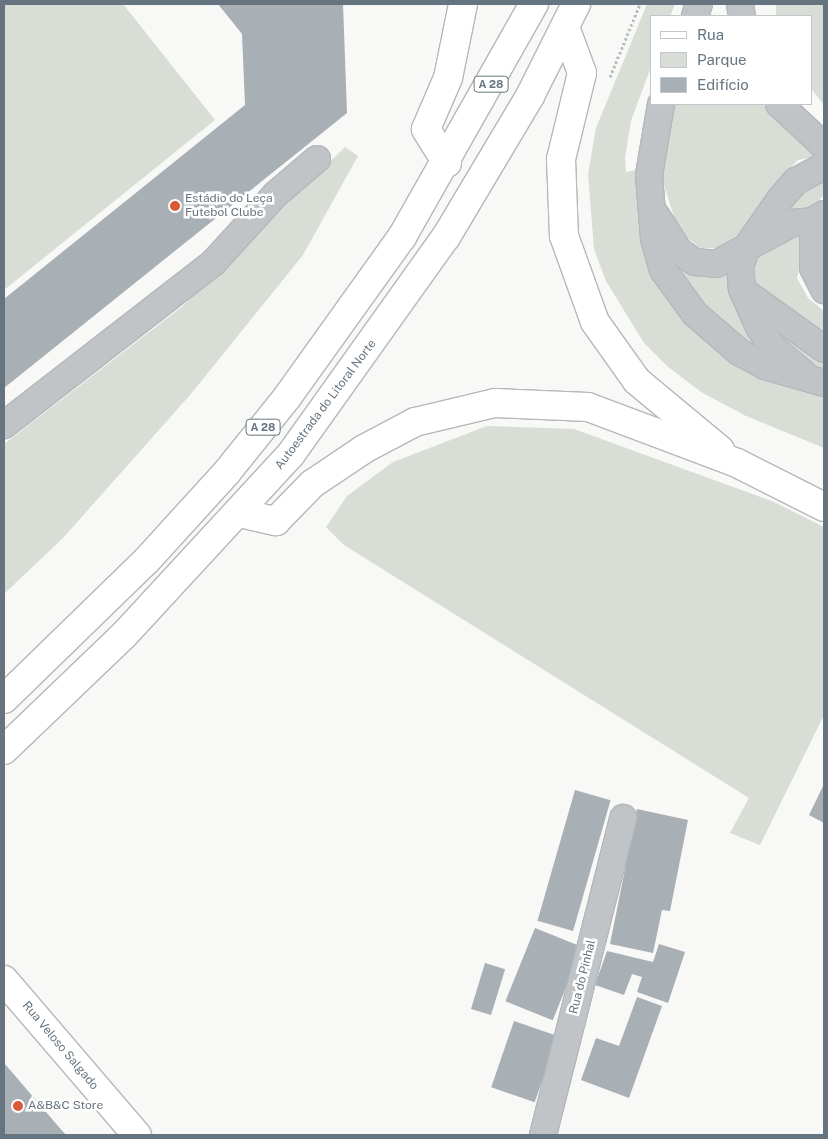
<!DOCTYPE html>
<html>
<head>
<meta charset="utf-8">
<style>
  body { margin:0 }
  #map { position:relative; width:828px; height:1139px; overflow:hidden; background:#f8f8f6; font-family:"Public Sans",sans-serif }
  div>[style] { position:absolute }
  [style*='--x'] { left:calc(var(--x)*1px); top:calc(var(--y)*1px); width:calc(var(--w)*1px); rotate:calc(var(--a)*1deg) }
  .green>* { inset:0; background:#d8ddd6 }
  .building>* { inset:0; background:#a8afb5; transform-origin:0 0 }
  .path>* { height:3px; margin-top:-1.5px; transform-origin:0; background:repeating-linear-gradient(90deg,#babdbf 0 2.5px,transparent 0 5px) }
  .roads { filter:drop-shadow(1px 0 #b4b8bc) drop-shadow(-1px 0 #b4b8bc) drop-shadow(0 1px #b4b8bc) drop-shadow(0 -1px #b4b8bc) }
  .minor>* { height:26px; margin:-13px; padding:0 13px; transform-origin:13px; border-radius:13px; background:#c0c4c7 }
  .major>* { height:28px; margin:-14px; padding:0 14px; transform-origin:14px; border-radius:14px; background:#fff }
  .highway>* { height:28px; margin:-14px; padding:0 14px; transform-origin:14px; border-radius:14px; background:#fff }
  .dots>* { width:14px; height:14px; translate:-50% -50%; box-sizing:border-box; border:2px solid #fff; border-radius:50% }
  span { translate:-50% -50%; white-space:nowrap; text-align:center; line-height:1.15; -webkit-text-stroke:5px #fff; paint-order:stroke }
  .shield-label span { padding:1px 4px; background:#fff; border:1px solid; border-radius:4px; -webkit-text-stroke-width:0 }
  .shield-label { font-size:11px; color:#66747f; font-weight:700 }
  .poi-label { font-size:12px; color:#66747f }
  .left { translate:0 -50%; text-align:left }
  .street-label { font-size:12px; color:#66747f }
  .frame { position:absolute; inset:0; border:5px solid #66747f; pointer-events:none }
  .legend { position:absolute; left:650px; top:15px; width:162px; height:90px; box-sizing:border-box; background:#fff; border:1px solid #c2c7cc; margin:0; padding:6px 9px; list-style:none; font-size:15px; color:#66747f }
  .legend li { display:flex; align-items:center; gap:10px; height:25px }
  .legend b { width:25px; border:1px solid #c2c7cc }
</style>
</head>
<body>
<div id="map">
  <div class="green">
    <div style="clip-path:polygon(4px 4px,123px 4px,215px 120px,4px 290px)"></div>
    <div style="clip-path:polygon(647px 4px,675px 4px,670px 16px,652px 16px,652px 64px,631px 121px,625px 157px,626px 172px,642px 169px,650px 265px,774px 381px,824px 396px,824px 448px,746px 416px,701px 392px,667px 366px,644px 343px,606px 281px,594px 249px,588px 174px,596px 128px)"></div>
    <div style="clip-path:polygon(776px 4px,824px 4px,824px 105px,812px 90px,812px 16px,776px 16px)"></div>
    <div style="clip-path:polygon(669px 104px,763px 104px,816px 157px,798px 160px,784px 174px,738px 239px,727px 247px,702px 249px,685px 236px,675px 220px,658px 166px)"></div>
    <div style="clip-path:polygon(345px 147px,358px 156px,303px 255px,190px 395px,63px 538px,4px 594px,4px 444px,183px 306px)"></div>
    <div style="clip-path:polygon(824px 178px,824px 194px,819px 201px,809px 208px,790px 212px,798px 193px)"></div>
    <div style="clip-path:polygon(798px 234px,805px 241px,797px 278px,808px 298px,824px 311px,824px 335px,761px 294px,754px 282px,756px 256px)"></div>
    <div style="clip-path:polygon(666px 257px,727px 270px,773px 357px,710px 319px)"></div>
    <div style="clip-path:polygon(769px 332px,782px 332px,824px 360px,824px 374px,808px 367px)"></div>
    <div style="clip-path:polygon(487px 426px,574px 429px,774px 502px,824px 527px,824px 715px,760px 845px,730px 833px,749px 798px,344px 545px,326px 527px,347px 496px,393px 462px)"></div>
  </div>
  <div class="building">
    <div style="clip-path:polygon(218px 4px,343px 4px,347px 113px,4px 388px,4px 299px,245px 105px,242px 34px)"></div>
    <div style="clip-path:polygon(824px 784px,824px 823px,809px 815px)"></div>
    <div style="left:575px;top:790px;width:37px;height:136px;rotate:16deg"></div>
    <div style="clip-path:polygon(637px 809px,688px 820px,670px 911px,662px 910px,653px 953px,610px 944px)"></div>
    <div style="left:535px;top:928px;width:51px;height:79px;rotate:22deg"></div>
    <div style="clip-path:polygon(659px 944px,685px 952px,668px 1003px,637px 992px,642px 977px,632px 974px,624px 995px,595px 985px,607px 951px,653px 962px)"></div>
    <div style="left:485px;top:963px;width:21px;height:48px;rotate:17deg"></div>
    <div style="clip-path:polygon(637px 997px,662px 1006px,629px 1098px,581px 1080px,596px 1038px,619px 1046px)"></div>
    <div style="left:514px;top:1021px;width:46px;height:70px;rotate:19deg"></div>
    <div style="clip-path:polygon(5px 1064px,58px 1126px,66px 1135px,4px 1135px)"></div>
  </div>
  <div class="path">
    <div style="--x:610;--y:77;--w:79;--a:-67.7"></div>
  </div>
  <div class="roads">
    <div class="minor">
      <div style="--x:740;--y:4;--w:12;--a:81"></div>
      <div style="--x:695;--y:16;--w:13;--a:-72"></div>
      <div style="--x:661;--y:104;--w:72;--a:99.6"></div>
      <div style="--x:649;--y:175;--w:64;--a:85.5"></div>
      <div style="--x:654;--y:239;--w:32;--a:74"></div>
      <div style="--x:663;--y:270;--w:54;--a:54"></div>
      <div style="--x:695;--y:314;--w:58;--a:40.8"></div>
      <div style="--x:739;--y:352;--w:30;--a:28"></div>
      <div style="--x:765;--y:366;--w:61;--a:16.1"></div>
      <div style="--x:779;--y:104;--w:62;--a:43"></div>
      <div style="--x:824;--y:214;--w:13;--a:148"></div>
      <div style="--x:813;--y:221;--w:47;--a:90"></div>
      <div style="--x:813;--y:268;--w:25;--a:63"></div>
      <div style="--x:656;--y:215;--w:43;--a:57.4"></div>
      <div style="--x:679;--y:251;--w:19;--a:35"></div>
      <div style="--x:695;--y:262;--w:21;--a:5"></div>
      <div style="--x:716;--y:264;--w:86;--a:-28.3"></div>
      <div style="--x:792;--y:223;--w:21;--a:-5"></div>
      <div style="--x:813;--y:221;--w:12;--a:24"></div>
      <div style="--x:746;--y:293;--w:96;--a:35.7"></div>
      <div style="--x:804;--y:374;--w:40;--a:-140"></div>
      <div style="--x:773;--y:348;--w:25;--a:-124"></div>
      <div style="--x:759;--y:327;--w:42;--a:-114.1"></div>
      <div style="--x:742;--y:289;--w:22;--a:-95"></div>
      <div style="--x:740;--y:267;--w:20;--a:-72"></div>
      <div style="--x:746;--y:248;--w:61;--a:-55"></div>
      <div style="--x:781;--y:198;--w:23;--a:-49"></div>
      <div style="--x:796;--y:181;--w:32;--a:-28"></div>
      <div style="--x:4;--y:425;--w:264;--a:-37.8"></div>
      <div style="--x:213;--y:263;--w:93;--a:-47.6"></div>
      <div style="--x:276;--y:194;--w:54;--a:-40.5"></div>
      <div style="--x:543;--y:1135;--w:327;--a:-75.8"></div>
    </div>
    <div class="major">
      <div style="--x:4;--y:980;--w:204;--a:49.4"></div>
    </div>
    <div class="highway">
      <div style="--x:565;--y:27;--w:49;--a:69.7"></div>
      <div style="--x:582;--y:73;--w:89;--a:103.7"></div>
      <div style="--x:561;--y:159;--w:77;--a:87.8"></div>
      <div style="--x:564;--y:236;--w:91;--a:70.2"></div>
      <div style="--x:595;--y:322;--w:72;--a:54.6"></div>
      <div style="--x:637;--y:381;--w:108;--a:39.7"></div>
      <div style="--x:447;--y:163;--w:40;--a:-122"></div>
      <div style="--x:426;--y:129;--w:56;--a:-66.7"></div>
      <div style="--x:448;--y:78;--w:76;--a:-78.5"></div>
      <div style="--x:240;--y:513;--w:37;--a:13"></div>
      <div style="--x:276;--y:521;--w:52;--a:-45.8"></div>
      <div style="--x:312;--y:484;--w:63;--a:-33.9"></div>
      <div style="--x:364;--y:449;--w:58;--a:-27.9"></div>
      <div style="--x:415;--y:422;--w:82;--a:-13.4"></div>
      <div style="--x:495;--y:403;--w:93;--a:2.5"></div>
      <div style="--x:588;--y:407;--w:159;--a:20.6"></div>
      <div style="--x:737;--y:463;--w:97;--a:26.8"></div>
      <div style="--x:4;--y:699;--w:199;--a:-44.2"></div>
      <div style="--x:147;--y:560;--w:119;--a:-47.7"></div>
      <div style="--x:227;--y:472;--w:97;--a:-51.2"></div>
      <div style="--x:288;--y:396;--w:196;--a:-54.4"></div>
      <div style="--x:402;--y:237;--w:268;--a:-60.5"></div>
      <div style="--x:4;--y:750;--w:166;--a:-43.8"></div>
      <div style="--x:124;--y:635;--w:246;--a:-47.3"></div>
      <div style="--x:291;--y:454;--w:267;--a:-54.5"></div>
      <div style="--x:446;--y:237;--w:164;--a:-59.2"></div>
      <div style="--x:530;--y:96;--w:103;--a:-63.4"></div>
    </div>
  </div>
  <div class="dots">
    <div style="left:175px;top:206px;background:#d85a37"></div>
    <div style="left:18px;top:1106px;background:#d85a37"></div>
  </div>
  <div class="shield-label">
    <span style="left:491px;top:84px">A 28</span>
    <span style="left:263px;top:427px">A 28</span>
  </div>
  <div class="poi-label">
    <span class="left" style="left:185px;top:206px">Estádio do Leça<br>Futebol Clube</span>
    <span class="left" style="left:28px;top:1106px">A&amp;B&amp;C Store</span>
  </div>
  <div class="street-label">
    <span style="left:326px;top:405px;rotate:-53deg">Autoestrada do Litoral Norte</span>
    <span style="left:583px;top:977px;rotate:-76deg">Rua do Pinhal</span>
    <span style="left:60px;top:1046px;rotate:50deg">Rua Veloso Salgado</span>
  </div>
  <div class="frame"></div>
  <ul class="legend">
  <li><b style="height:6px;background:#fff"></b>Rua</li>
  <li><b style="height:14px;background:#d8ddd6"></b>Parque</li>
  <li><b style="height:14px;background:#a8afb5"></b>Edifício</li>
  </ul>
</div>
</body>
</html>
